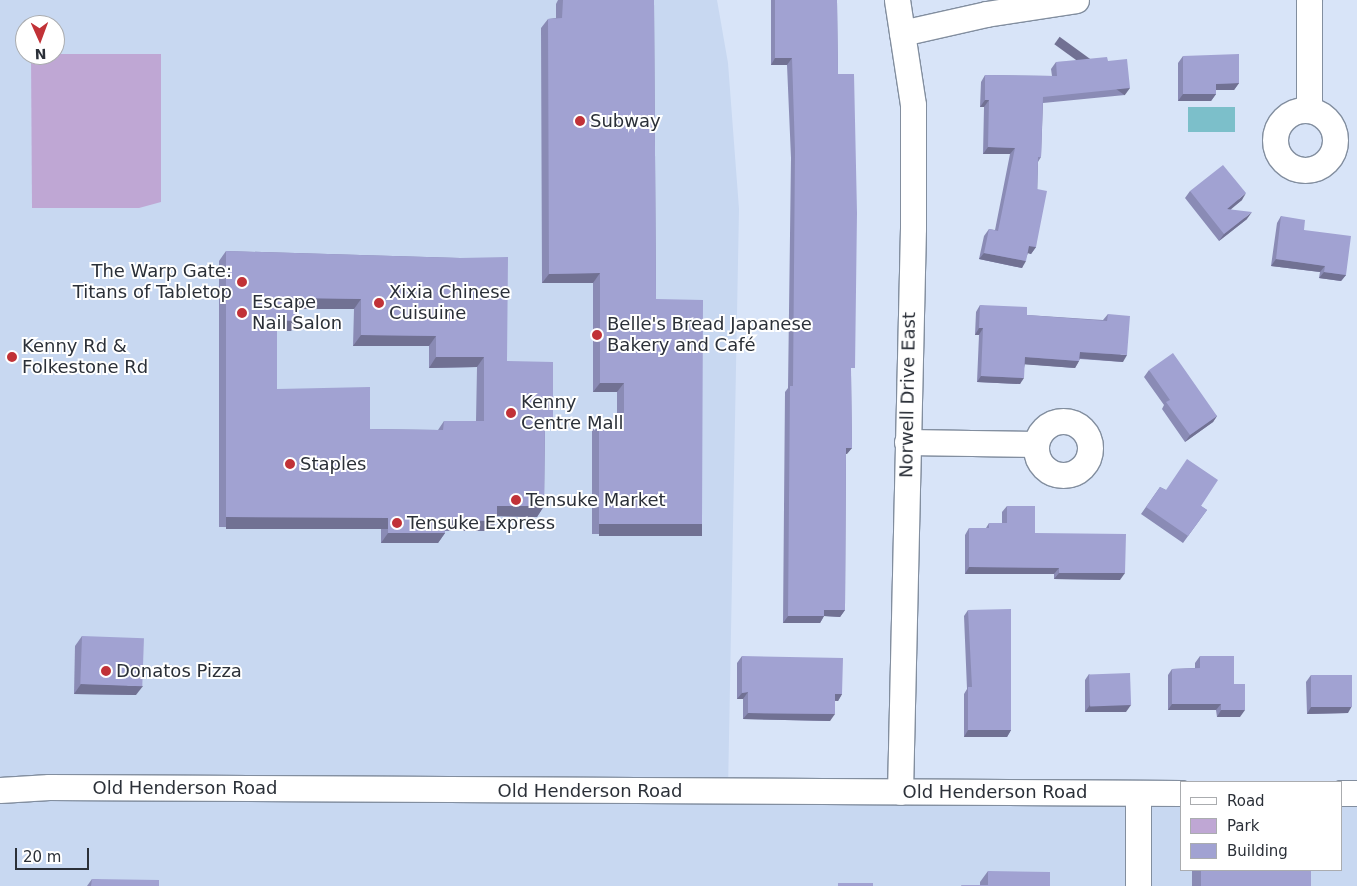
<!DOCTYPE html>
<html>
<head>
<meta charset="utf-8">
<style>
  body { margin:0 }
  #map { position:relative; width:1357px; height:886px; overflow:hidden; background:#d8e4f8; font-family:"DejaVu Sans",sans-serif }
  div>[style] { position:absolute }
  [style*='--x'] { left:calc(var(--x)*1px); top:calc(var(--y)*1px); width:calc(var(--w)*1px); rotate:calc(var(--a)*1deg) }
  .built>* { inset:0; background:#c8d8f1 }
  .green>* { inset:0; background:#bfa7d4 }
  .water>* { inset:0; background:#7cbfca; transform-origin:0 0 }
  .roads { filter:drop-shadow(1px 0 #828e9f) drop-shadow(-1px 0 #828e9f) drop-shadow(0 1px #828e9f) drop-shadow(0 -1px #828e9f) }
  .minor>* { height:25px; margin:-12.5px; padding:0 12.5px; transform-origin:12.5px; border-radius:12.5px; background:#fff }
  .minor>.ring { margin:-12.5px; padding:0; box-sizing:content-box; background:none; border:25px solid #fff; border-radius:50% }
  .wall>* { inset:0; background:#8a8bb5; transform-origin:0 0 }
  .shaded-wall>* { inset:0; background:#717193; transform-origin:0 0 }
  .building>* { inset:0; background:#a1a2d2; transform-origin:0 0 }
  .dots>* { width:14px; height:14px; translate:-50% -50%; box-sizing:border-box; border:2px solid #fff; border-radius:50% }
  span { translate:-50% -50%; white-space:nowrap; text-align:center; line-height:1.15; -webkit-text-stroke:4px #fff; paint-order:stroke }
  .poi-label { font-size:18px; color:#2b3038 }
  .left { translate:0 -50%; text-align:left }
  .right { translate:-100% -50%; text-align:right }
  .street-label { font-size:18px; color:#2b3038 }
  .legend { position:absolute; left:1180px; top:781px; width:162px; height:90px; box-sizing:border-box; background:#fff; border:1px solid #aaacaf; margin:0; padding:6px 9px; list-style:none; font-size:15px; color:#2b3038 }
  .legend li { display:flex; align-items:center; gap:10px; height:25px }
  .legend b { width:25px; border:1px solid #aaacaf }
  .north { position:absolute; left:15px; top:15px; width:50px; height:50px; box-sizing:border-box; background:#fff; border:1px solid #aaacaf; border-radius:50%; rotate:178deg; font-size:14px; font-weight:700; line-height:20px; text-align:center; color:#2b3038 }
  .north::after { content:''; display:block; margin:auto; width:18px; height:22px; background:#c13237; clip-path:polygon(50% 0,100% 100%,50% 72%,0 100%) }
  .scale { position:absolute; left:15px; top:848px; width:74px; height:22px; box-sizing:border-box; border:2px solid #2b3038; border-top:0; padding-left:6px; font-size:15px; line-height:18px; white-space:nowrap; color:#2b3038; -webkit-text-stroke:4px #fff; paint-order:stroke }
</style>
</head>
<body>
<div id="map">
  <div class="built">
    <div style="clip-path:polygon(evenodd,0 0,717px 0,728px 63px,739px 209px,728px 791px,1181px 793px,1181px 870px,1341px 870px,1341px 794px,1357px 794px,1357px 886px,0 886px,0 0,25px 25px,55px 25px,55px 55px,25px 55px,25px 25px)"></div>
  </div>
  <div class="green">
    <div style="clip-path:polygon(55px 54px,161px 54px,161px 202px,139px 208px,32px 208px,31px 55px)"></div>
  </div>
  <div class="water">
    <div style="left:1188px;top:107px;width:47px;height:25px"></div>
  </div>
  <div class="roads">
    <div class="minor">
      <div style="--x:897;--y:0;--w:106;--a:81.3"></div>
      <div style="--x:913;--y:105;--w:123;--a:90"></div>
      <div style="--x:913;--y:228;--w:564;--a:91.32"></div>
      <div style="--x:902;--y:33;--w:86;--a:-12.7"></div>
      <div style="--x:986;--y:14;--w:91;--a:-8.8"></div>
      <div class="ring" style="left:1275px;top:110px;width:35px;height:35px"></div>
      <div style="--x:1309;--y:110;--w:110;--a:-90"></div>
      <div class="ring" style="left:1036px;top:421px;width:29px;height:29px"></div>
      <div style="--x:907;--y:442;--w:129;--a:0.9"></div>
      <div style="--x:0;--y:790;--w:49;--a:-3.5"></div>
      <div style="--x:49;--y:787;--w:1132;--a:0.3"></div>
      <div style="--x:1341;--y:793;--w:16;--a:0"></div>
      <div style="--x:1138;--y:886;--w:93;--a:-90"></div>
    </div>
  </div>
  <div class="wall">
    <div style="clip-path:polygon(558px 0,654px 0,656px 299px,702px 524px,696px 534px,592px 534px,592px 431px,599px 421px,617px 421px,617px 392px,593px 392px,593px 283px,542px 283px,541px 28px,548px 19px,556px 18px,556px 4px)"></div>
    <div style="clip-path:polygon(771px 0,837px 0,838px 74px,851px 373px,852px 448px,846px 454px,845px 610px,840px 617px,824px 616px,820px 623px,783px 623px,785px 392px,788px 388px,791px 158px,787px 65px,771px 65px)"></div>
    <div style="clip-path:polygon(1183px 56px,1239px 83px,1234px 90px,1216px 90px,1216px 94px,1211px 101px,1178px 101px,1178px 63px)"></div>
    <div style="clip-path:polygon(1108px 61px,1125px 95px,1043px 103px,1041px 157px,1038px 162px,1036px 247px,1031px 254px,1028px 253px,1022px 268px,979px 259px,984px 236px,989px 229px,995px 230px,1010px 154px,983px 154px,984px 107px,980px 107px,981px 82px,985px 75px,1052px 76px,1051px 69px,1056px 62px)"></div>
    <div style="clip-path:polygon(1190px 191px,1242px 200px,1230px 209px,1247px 219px,1219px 241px,1185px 198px)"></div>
    <div style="clip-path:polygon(1281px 216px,1304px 230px,1346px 275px,1341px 281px,1319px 278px,1320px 272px,1271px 266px,1277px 223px)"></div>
    <div style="clip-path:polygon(evenodd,226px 251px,460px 258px,507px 361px,545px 428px,544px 506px,537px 517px,497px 516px,497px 521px,490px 531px,445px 531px,445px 533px,438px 543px,381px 543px,381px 528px,219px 527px,219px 261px,226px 251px,299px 309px,354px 309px,353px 346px,429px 346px,429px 368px,477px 367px,476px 421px,444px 421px,438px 430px,370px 429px,277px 389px,277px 331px,291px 331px,299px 309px)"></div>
    <div style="clip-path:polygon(980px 305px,1027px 315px,1103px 320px,1108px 314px,1123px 362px,1080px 359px,1075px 368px,1025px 364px,1020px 384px,977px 382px,979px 335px,975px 335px,976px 312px)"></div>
    <div style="clip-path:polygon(1149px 370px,1217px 416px,1213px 422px,1185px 442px,1162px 409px,1164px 405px,1144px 377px)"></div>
    <div style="clip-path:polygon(1160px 487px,1166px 490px,1201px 506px,1207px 510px,1183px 543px,1141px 514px)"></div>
    <div style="clip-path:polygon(1007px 506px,1035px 533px,1120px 580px,1054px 579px,1054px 574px,965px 574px,965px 535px,969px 528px,986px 528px,989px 523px,1002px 523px,1002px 512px)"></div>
    <div style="clip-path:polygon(968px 610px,1011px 730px,1007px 737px,964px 737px,964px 694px,967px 689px,964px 616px)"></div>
    <div style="clip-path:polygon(82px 636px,136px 695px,74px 694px,75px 646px)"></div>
    <div style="clip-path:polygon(742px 656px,842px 694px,838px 701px,835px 701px,830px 721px,743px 719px,743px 699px,737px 699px,737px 663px)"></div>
    <div style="clip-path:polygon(1200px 656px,1234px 684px,1240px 717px,1217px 717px,1216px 710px,1168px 710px,1168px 675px,1172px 669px,1195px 668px,1195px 663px)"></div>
    <div style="clip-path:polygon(1089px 674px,1126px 712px,1085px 712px,1085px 680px)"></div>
    <div style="clip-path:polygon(1311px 675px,1348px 713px,1307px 714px,1306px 682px)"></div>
    <div style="left:1192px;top:870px;width:119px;height:16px"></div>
    <div style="clip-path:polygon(988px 871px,1050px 886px,1062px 886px,961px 886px,962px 885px,980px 885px,980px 882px)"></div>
    <div style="clip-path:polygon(92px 879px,159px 886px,87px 886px)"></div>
  </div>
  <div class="shaded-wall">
    <div style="clip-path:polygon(775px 58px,792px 58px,787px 65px,771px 65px)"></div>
    <div style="clip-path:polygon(1239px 83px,1234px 90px,1211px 90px,1216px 84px)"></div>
    <div style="left:1130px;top:88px;width:9px;height:87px;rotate:126deg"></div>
    <div style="clip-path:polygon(1183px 94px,1216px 94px,1211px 101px,1178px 101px)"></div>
    <div style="clip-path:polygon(985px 100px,989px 100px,984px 107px,980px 107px)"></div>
    <div style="clip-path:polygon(988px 147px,1015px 148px,1010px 154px,983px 154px)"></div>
    <div style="clip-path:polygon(1246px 193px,1242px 200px,1223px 216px,1227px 209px)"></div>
    <div style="clip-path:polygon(1252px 212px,1247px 219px,1219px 241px,1224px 234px)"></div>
    <div style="clip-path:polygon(1029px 246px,1036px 247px,1031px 254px,1024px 252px)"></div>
    <div style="clip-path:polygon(984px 253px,1026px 261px,1022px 268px,979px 259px)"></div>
    <div style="clip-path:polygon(1276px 259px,1325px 266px,1320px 272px,1271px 266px)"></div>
    <div style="clip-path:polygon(1324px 272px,1346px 275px,1341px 281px,1319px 278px)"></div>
    <div style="clip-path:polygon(600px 273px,593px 283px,542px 283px,549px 274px)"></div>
    <div style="clip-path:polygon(299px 298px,361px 299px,354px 309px,291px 309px)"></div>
    <div style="clip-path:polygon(277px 320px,298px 321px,291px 331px,270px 331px)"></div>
    <div style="clip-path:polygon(979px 328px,983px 328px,979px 335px,975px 335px)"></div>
    <div style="clip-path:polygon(361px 335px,436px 336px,429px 346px,353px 346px)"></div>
    <div style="clip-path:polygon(1080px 352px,1127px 355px,1123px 362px,1076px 358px)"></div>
    <div style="clip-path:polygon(436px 357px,484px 357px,477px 367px,429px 368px)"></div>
    <div style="clip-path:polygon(1025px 357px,1079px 361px,1075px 368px,1020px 364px)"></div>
    <div style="clip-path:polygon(981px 376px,1024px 378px,1020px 384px,977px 382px)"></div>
    <div style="clip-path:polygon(600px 383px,624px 383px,617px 392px,593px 392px)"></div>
    <div style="clip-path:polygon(1217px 416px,1213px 422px,1185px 442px,1190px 435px)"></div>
    <div style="clip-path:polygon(545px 417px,553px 417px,545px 428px)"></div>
    <div style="clip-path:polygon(846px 448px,852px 448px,847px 454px,842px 454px)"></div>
    <div style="clip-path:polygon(497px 506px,544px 506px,537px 517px,490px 516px)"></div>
    <div style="left:226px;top:517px;width:162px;height:12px"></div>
    <div style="clip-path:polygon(445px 520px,497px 521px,490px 531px,438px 530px)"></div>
    <div style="left:599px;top:524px;width:103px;height:12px"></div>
    <div style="clip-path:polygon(388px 533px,445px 533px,438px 543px,381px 543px)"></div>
    <div style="clip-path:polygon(969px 567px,1059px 568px,1054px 574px,965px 574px)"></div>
    <div style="clip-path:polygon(1059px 573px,1125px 573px,1120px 580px,1054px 579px)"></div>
    <div style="clip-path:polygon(824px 610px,845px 610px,840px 617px,824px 616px,820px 623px,783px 623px,788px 616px)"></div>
    <div style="clip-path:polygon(81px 684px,143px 686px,136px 695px,74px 694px)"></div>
    <div style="clip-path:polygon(748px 692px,743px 699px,737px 699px,742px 693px)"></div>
    <div style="clip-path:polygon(835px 694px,842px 694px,838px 701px,830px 700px)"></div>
    <div style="clip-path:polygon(1172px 704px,1221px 704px,1216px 710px,1168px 710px)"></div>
    <div style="clip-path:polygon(1090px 705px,1131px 705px,1126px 712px,1085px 712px)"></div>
    <div style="clip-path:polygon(1352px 706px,1348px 713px,1307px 714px,1311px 707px)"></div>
    <div style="clip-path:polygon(1221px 710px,1245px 710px,1240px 717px,1217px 717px)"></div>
    <div style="clip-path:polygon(748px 713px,835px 714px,830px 721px,743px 719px)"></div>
    <div style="clip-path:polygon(968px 730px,1011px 730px,1007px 737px,964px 737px)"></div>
  </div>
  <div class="building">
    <div style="clip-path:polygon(563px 0,654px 0,656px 299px,703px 300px,702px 524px,599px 524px,599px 421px,624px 421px,624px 383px,600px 383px,600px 273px,549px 274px,548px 19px,562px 18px)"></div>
    <div style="clip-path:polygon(775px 0,837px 0,838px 74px,854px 74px,857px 213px,855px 368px,851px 368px,852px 448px,846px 448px,845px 610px,824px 610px,824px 616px,788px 616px,790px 386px,793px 386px,795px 151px,792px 58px,775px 58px)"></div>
    <div style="clip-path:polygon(1239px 54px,1239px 83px,1216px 84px,1216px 94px,1183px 94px,1183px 56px)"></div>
    <div style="clip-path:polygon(1107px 57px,1108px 61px,1127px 59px,1130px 88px,1043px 97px,1041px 157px,1038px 157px,1037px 189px,1047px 191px,1036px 247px,1029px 246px,1026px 261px,984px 253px,989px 229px,998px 231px,1015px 148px,988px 147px,989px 100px,985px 100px,985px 75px,1057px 76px,1056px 62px)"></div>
    <div style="clip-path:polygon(1223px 165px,1246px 193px,1227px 209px,1252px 212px,1224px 234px,1190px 191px)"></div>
    <div style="clip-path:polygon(1281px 216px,1305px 220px,1304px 230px,1351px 236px,1346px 275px,1324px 272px,1325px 266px,1276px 259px)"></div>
    <div style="clip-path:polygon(evenodd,226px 251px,460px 258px,508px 257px,507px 361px,553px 362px,553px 417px,545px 417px,544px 506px,497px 506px,497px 521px,445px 520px,445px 533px,388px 533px,388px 518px,226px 517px,226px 251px,299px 298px,361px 299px,361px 335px,436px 336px,436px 357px,484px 357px,484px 421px,444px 421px,443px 430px,370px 429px,370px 387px,277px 389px,277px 320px,298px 321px,299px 298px)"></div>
    <div style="clip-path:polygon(980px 305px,1027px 307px,1027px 315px,1107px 321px,1108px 314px,1130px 316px,1127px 355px,1080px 352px,1079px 361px,1025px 357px,1024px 378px,981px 376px,983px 328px,979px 328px)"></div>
    <div style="clip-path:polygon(1173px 353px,1217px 416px,1190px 435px,1166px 402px,1170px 400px,1149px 370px)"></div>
    <div style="clip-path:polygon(1187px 459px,1218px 480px,1201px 506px,1207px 510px,1188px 536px,1146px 507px,1160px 487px,1166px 490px)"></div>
    <div style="clip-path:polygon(1007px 506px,1035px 506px,1035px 533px,1126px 534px,1125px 573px,1059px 573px,1059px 568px,969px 567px,969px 528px,989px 528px,989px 523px,1007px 523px)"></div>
    <div style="clip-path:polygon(1011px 609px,1011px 730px,968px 730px,968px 687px,972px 687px,968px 610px)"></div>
    <div style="left:82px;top:636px;width:62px;height:48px;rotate:2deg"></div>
    <div style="clip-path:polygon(742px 656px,843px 658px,842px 694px,835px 694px,835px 714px,748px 713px,748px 692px,742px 693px)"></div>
    <div style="clip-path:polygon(1200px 656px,1234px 656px,1234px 684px,1245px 684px,1245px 710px,1221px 710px,1221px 704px,1172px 704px,1172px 669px,1200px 668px)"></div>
    <div style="left:1130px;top:673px;width:32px;height:41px;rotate:88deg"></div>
    <div style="left:1311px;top:675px;width:41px;height:32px"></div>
    <div style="left:1201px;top:870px;width:110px;height:16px"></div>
    <div style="clip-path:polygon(988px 871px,1050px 872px,1050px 886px,1062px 886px,962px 886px,962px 885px,988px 885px)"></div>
    <div style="clip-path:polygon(92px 879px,159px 880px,159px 886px,91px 886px)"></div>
    <div style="left:838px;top:883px;width:35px;height:3px"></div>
  </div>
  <div class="dots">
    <div style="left:580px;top:121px;background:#c13237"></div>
    <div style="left:242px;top:282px;background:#c13237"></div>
    <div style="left:379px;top:303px;background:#c13237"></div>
    <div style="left:242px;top:313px;background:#c13237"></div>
    <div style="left:597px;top:335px;background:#c13237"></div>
    <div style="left:12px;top:357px;background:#c13237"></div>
    <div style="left:511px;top:413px;background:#c13237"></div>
    <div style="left:290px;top:464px;background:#c13237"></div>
    <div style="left:516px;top:500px;background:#c13237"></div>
    <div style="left:397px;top:523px;background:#c13237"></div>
    <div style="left:106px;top:671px;background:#c13237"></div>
  </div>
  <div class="poi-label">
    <span class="left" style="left:590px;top:121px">Subway</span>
    <span class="right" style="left:232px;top:282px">The Warp Gate:<br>Titans of Tabletop</span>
    <span class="left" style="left:389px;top:303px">Xixia Chinese<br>Cuisuine</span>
    <span class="left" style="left:252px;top:313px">Escape<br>Nail Salon</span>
    <span class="left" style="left:607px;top:335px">Belle's Bread Japanese<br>Bakery and Café</span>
    <span class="left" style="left:22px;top:357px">Kenny Rd &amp;<br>Folkestone Rd</span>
    <span class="left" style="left:521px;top:413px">Kenny<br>Centre Mall</span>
    <span class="left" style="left:300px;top:464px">Staples</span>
    <span class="left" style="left:526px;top:500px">Tensuke Market</span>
    <span class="left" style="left:407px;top:523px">Tensuke Express</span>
    <span class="left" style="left:116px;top:671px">Donatos Pizza</span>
  </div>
  <div class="street-label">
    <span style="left:908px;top:395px;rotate:-89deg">Norwell Drive East</span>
    <span style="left:185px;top:788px">Old Henderson Road</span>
    <span style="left:590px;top:791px">Old Henderson Road</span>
    <span style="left:995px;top:792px">Old Henderson Road</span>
  </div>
  <ul class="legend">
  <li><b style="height:6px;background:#fff"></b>Road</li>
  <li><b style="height:14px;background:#bfa7d4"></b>Park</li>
  <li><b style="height:14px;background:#a1a2d2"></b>Building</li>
  </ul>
  <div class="north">N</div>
  <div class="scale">20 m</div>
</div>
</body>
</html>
